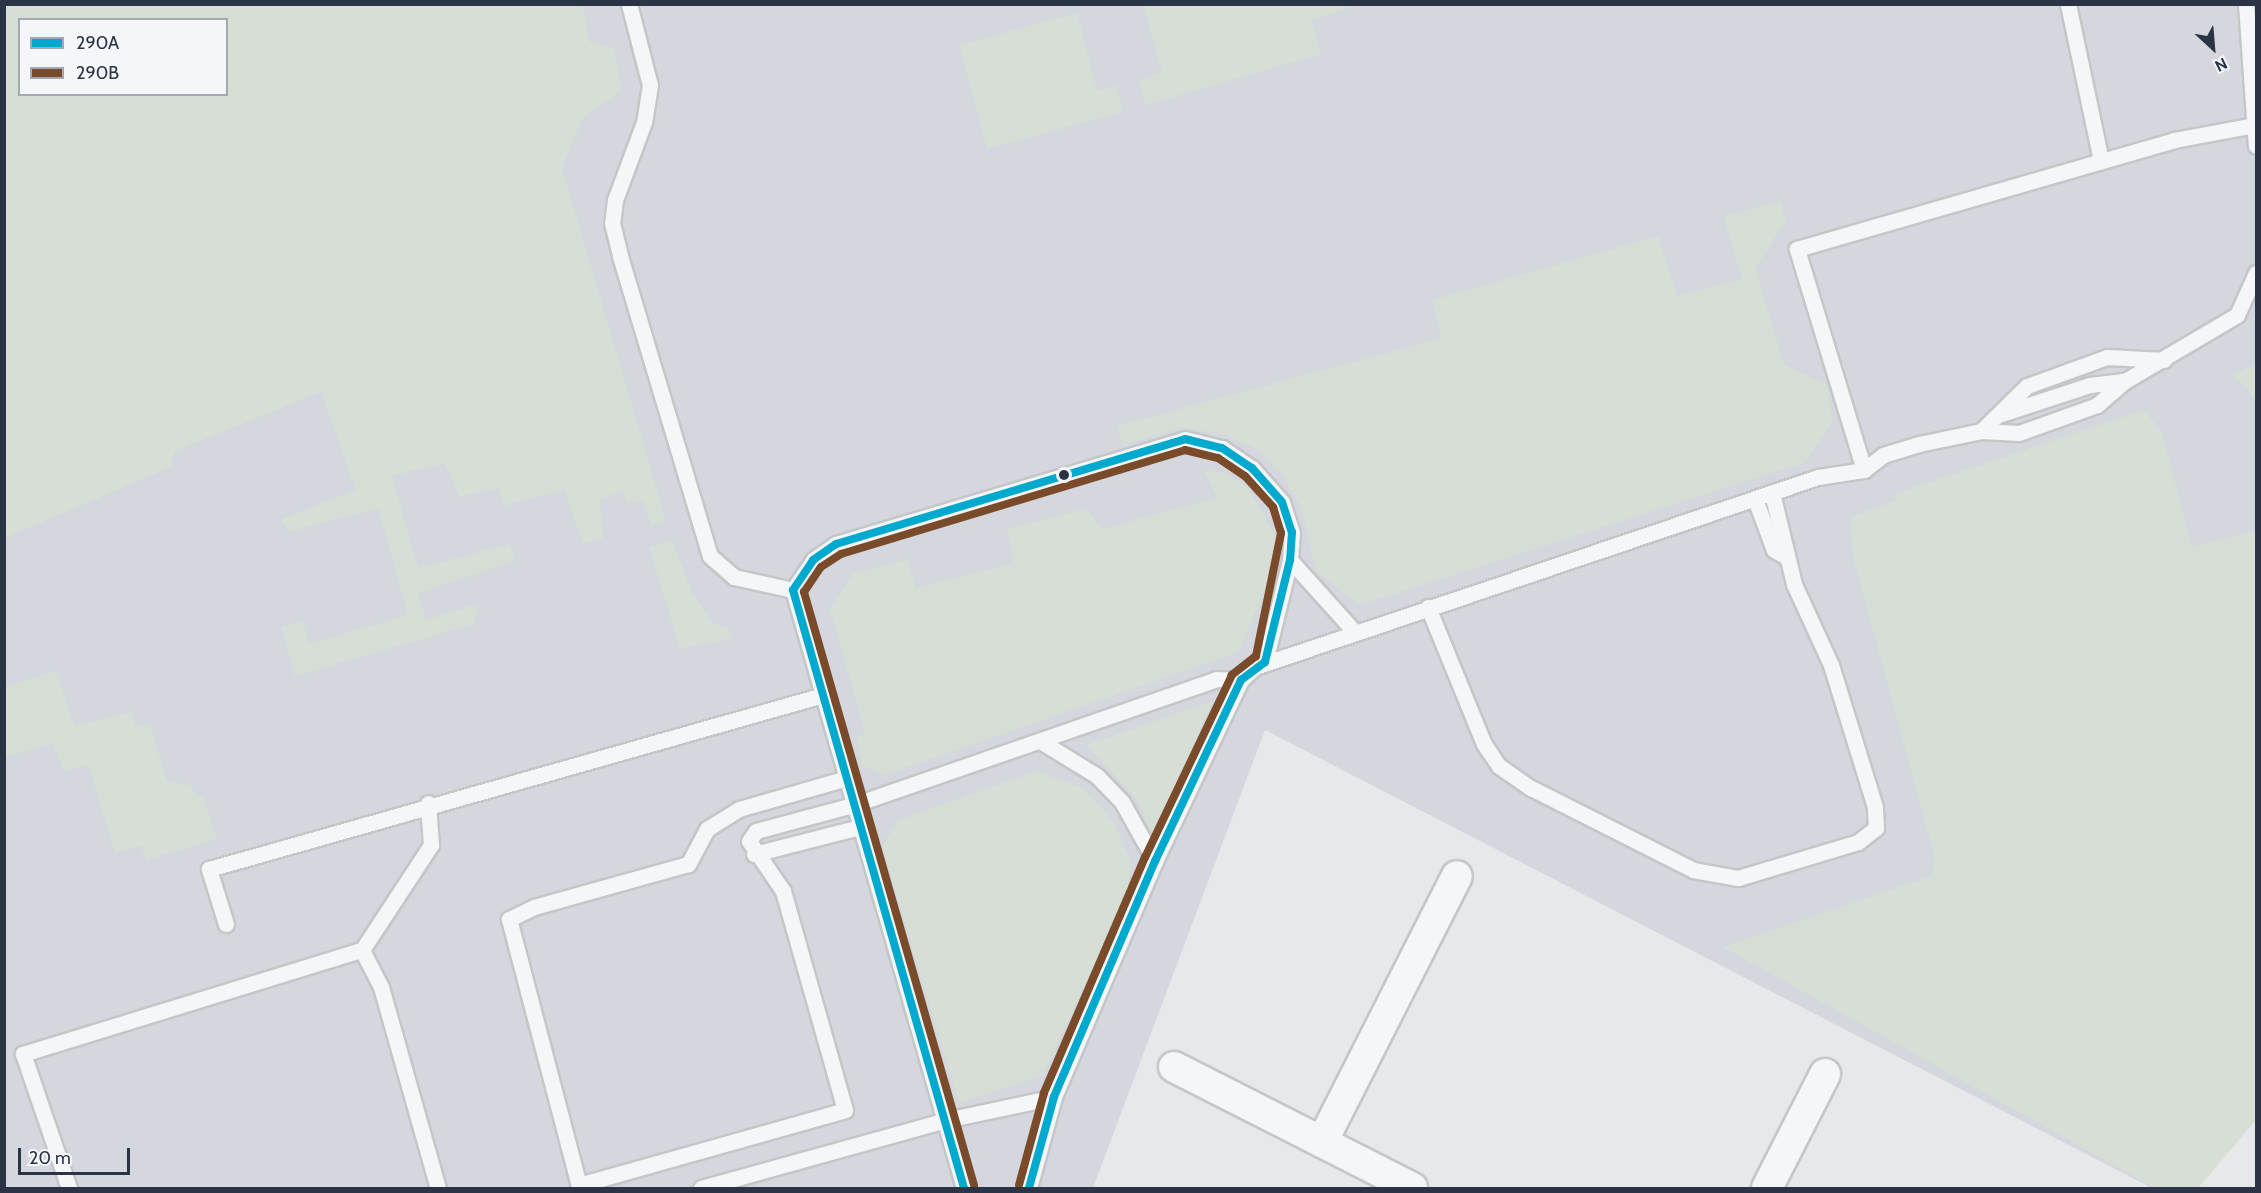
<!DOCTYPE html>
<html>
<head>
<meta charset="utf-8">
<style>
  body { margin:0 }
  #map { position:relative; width:2261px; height:1193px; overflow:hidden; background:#e6e8ea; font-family:Cabin,sans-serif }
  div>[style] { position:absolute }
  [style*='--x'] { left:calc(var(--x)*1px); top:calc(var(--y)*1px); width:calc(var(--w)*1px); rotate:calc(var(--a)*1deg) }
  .built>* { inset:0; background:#d4d7dd }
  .green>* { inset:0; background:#d6ded6 }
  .roads { filter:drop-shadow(2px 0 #c4c6c8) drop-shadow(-2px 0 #c4c6c8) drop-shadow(0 2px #c4c6c8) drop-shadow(0 -2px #c4c6c8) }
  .service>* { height:15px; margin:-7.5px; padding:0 7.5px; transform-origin:7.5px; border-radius:7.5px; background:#f5f6f7 }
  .minor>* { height:30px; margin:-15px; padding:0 15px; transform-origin:15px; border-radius:15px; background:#f5f6f7 }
  .bus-1>* { height:8px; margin:-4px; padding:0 4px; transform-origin:4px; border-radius:4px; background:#00a9ce }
  .bus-2>* { height:8px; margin:-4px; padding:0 4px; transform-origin:4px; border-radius:4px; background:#7a4b2a }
  .dots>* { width:16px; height:16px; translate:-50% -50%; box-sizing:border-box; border:3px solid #f4f6f9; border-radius:50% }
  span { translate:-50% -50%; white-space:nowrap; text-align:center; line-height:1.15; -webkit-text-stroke:5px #f4f6f9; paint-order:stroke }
  .frame { position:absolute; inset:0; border:6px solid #2b3445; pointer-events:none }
  .legend { position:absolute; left:18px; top:18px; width:210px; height:78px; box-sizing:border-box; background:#f4f6f9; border:2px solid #a4a8b1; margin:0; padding:8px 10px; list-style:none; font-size:18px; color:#2b3445 }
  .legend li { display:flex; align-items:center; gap:12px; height:30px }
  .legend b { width:30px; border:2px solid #a4a8b1 }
  .north { position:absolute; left:2183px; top:18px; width:60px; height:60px; -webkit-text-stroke:4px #f4f6f9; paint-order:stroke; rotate:154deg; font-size:16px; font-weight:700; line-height:24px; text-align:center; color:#2b3445 }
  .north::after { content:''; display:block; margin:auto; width:21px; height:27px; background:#2b3445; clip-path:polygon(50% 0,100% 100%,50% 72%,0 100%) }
  .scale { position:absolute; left:18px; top:1148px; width:112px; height:27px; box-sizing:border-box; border:3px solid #2b3445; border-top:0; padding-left:8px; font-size:18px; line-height:21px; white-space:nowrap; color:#2b3445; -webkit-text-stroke:4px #f4f6f9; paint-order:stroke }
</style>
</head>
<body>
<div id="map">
  <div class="built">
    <div style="clip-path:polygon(evenodd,5px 5px,2256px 5px,2256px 1116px,2197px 1188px,2152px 1188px,1265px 730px,1093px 1188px,5px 1188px,5px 5px,20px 20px,226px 20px,226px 94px,20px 94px,20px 20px)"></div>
  </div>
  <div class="green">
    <div style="clip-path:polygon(evenodd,4px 5px,582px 5px,590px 42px,614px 49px,622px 89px,582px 119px,562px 168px,666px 521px,652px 526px,642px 501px,628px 504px,623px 492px,600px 499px,603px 538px,583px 544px,564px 490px,504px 506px,499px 488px,459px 497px,445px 463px,392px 476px,418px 568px,510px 544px,515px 561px,418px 593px,426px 620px,480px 603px,474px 624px,295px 676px,281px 627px,303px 621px,309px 644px,408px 615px,378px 508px,288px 532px,281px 519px,356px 490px,321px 392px,175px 451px,171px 467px,5px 538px,4px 5px,20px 20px,226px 20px,226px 94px,20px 94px,20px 20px)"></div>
    <div style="clip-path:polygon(1143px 5px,1351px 4px,1352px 7px,1311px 20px,1321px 54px,1146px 105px,1138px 80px,1162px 72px)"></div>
    <div style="clip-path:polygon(1077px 13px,1097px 90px,1116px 86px,1123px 112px,987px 149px,959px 45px)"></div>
    <div style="clip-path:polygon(1780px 201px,1786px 221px,1755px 268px,1784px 364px,1827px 385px,1832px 423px,1806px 462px,1360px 605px,1316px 571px,1301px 508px,1281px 473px,1255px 448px,1225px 435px,1182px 427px,1124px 445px,1116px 426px,1442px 338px,1432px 300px,1658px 236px,1678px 296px,1742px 279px,1724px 217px)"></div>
    <div style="clip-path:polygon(2256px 365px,2256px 399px,2232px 374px)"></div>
    <div style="clip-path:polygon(2144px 410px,2162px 432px,2192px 547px,2256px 531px,2256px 1120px,2198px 1188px,2155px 1188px,1723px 947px,1931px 876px,1935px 859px,1853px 557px,1850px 517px,1897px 500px,1894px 494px)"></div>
    <div style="clip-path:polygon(1204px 470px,1226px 473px,1247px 487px,1276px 536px,1276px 561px,1239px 652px,885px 775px,862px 765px,856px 738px,865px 733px,830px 608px,853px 574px,908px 559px,915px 588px,1014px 563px,1007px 529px,1087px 508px,1102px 529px,1217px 498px)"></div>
    <div style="clip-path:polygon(672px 540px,692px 592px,713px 623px,728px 628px,733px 638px,680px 649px,649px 547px)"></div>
    <div style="clip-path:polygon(55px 671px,75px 726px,132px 711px,136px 727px,150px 724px,167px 782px,191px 785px,195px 795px,202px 794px,217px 839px,147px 860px,141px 846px,115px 853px,88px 764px,64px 772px,53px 743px,5px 757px,5px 687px)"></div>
    <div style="clip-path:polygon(1213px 701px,1153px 835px,1137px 799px,1086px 745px)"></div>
    <div style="clip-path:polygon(1037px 771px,1085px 789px,1115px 824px,1131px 862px,1127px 896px,1042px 1076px,959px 1103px,882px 847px,898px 820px)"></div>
  </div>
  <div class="roads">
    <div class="service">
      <div style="--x:629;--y:4;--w:84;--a:75.5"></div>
      <div style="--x:650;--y:85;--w:37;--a:99"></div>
      <div style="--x:644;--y:122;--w:83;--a:110.4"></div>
      <div style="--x:615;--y:200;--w:23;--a:97"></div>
      <div style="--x:612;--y:223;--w:34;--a:76"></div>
      <div style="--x:620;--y:256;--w:313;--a:73.3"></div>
      <div style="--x:710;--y:556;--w:32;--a:41"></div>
      <div style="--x:734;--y:577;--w:60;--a:12.4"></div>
      <div style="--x:2068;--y:4;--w:159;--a:78.1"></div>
      <div style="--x:2246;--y:4;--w:142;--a:86"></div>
      <div style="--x:1998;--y:415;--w:97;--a:-18.1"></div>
      <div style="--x:2090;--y:385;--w:35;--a:-7"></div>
      <div style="--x:1981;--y:431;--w:64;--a:-44.4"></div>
      <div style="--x:2027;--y:386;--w:85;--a:-19.9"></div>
      <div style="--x:2107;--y:357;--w:57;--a:3"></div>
      <div style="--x:1864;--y:470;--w:231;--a:-106.9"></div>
      <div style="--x:1797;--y:249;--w:392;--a:-16.1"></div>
      <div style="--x:2174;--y:140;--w:82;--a:-10.5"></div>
      <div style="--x:1755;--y:499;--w:54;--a:69.6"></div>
      <div style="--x:1774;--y:550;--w:13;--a:29"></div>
      <div style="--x:1290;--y:560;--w:94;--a:48"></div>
      <div style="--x:1428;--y:607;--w:148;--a:67.8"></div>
      <div style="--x:1484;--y:744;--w:27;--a:56"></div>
      <div style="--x:1499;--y:766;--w:39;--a:35"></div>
      <div style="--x:1531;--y:788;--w:182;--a:26.8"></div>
      <div style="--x:1693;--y:870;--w:46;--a:10.1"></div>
      <div style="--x:1738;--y:878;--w:125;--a:-16.7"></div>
      <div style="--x:1858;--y:842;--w:23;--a:-38"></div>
      <div style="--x:1876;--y:828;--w:21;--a:-93"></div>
      <div style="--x:1875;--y:807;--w:149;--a:-107.2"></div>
      <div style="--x:1831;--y:665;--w:89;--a:-114.6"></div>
      <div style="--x:1794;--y:584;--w:94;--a:-103.6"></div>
      <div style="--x:1042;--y:742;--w:65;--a:31.7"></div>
      <div style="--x:1097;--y:776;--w:36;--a:46"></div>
      <div style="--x:1122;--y:802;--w:68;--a:60.8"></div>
      <div style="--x:847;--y:778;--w:112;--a:164"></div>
      <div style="--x:739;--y:809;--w:38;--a:148"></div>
      <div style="--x:707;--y:829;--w:40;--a:118"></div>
      <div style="--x:688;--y:864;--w:160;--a:164.4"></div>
      <div style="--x:534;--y:907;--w:28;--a:154"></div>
      <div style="--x:509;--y:919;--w:275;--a:75.3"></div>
      <div style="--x:579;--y:1185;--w:276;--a:-15.7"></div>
      <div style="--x:845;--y:1110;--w:228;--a:-105.8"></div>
      <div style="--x:783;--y:891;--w:60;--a:-124.2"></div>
      <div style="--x:749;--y:841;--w:12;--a:-55"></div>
      <div style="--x:756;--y:831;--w:100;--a:-15"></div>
      <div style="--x:853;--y:805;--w:384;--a:-19.1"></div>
      <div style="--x:1216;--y:679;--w:25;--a:2"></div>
      <div style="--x:754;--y:854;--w:109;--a:-14.3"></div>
      <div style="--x:226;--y:924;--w:58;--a:-107.2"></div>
      <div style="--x:209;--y:869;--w:638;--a:-15.82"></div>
      <div style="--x:362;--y:950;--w:42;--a:62.8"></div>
      <div style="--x:381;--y:987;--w:209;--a:74.2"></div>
      <div style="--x:69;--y:1188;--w:142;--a:-108.9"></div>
      <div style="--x:23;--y:1054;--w:355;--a:-17.1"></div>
      <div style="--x:362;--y:950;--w:126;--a:-56.7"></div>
      <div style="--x:431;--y:845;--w:42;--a:-94.1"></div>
      <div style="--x:701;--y:1188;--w:254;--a:-15.5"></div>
      <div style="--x:946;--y:1120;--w:110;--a:-12"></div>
      <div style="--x:964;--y:1188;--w:622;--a:-105.96"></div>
      <div style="--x:793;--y:590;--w:36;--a:-56"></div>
      <div style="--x:813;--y:560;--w:28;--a:-35"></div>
      <div style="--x:836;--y:544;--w:364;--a:-16.7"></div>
      <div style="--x:1185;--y:439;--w:38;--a:14"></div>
      <div style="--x:1222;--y:448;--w:36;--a:34"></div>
      <div style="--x:1252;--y:468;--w:45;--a:48.6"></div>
      <div style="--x:1282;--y:502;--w:32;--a:72"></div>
      <div style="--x:1292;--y:532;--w:28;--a:94"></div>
      <div style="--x:1290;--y:560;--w:105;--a:103.8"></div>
      <div style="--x:1029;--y:1188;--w:94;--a:-74.6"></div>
      <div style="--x:1054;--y:1097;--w:257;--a:-66.8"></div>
      <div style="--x:1155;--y:861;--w:200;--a:-64.6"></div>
      <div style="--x:1241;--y:680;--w:19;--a:-43"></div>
      <div style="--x:1255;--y:667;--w:594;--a:-18.65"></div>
      <div style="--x:1818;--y:477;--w:47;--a:-8.7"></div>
      <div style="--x:1864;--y:470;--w:24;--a:-38"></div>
      <div style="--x:1883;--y:455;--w:38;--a:-17"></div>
      <div style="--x:1919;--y:444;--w:63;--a:-11.8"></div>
      <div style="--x:1981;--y:431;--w:38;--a:3"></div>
      <div style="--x:2019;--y:433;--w:83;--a:-19.7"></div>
      <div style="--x:2097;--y:405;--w:37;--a:-41"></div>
      <div style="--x:2125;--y:381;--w:130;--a:-30.5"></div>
      <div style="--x:2237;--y:315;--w:46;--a:-65.7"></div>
    </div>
    <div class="minor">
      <div style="--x:1174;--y:1067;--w:267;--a:26.9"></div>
      <div style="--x:1322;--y:1142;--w:298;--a:-63.1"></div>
      <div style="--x:1767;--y:1188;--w:128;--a:-63"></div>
    </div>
  </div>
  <div class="bus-1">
    <div style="--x:964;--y:1188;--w:622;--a:-105.96"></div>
    <div style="--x:793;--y:590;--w:36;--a:-56"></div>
    <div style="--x:813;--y:560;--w:28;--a:-35"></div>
    <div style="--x:836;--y:544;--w:364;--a:-16.7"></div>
    <div style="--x:1185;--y:439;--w:38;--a:14"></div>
    <div style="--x:1222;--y:448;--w:36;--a:34"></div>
    <div style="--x:1252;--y:468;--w:45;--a:48.6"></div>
    <div style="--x:1282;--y:502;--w:32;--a:72"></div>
    <div style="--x:1292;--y:532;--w:28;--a:94"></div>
    <div style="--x:1290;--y:560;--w:105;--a:103.8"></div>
    <div style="--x:1265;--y:662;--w:30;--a:143"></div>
    <div style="--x:1241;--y:680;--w:200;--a:115.4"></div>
    <div style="--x:1155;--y:861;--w:257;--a:113.2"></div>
    <div style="--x:1054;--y:1097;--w:94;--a:105.4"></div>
  </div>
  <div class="bus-2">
    <div style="--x:974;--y:1185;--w:617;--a:-106"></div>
    <div style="--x:804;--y:592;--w:30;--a:-56"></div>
    <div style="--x:821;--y:567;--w:24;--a:-33"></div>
    <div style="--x:841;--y:554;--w:359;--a:-16.8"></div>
    <div style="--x:1185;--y:450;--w:34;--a:14"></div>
    <div style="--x:1218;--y:458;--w:32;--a:34"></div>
    <div style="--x:1245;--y:476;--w:42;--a:47.9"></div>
    <div style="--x:1273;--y:507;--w:27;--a:73"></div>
    <div style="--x:1281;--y:533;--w:126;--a:101.5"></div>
    <div style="--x:1256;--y:656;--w:31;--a:142"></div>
    <div style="--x:1232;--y:675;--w:202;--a:115.5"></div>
    <div style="--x:1145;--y:857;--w:257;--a:113.2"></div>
    <div style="--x:1044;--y:1093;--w:95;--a:105.2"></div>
  </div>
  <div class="dots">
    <div style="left:1064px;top:475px;background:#2b3445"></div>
  </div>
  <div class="frame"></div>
  <ul class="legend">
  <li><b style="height:8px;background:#00a9ce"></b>290A</li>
  <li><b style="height:8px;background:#7a4b2a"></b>290B</li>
  </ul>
  <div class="north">N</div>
  <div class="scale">20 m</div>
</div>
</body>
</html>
